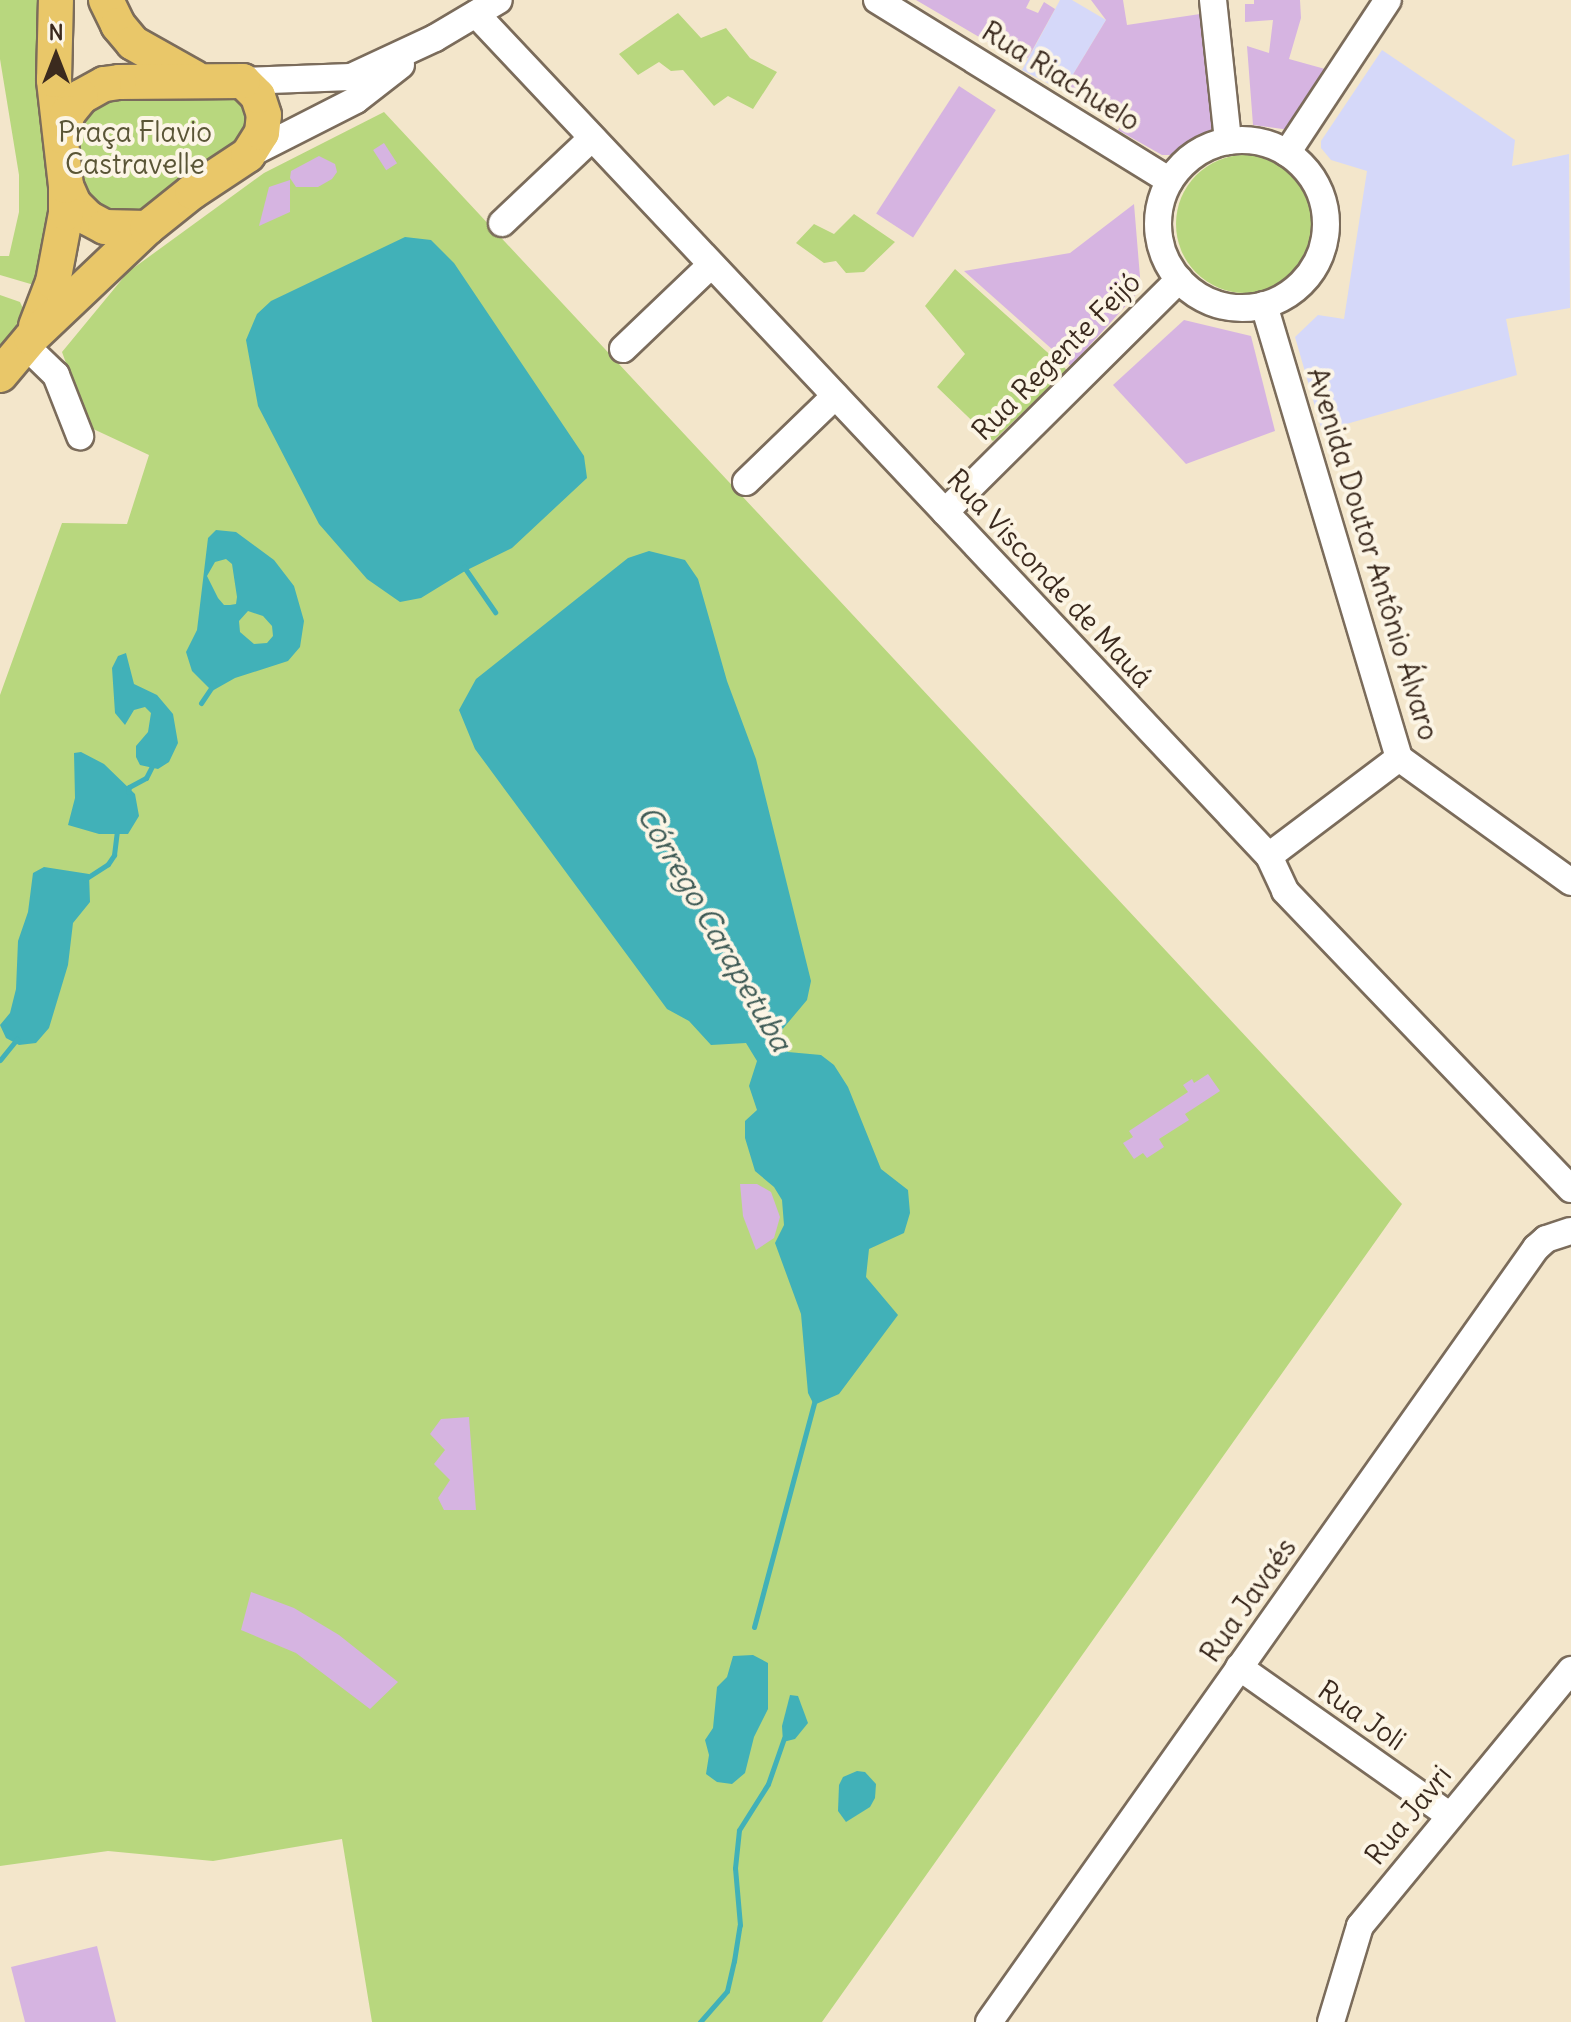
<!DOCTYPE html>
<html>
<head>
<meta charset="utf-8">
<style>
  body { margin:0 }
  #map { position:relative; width:1571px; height:2022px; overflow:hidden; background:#f3e6cb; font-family:Delius,sans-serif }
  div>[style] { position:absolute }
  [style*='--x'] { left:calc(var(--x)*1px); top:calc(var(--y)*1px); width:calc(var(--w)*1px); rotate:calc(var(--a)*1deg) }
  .built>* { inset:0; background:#d5d8f9 }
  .green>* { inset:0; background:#b8d77e }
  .round { border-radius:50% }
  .water>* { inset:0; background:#41b1b8 }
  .stream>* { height:5px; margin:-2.5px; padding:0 2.5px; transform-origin:2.5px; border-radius:2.5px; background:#41b1b8 }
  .building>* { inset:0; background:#d6b4e1; transform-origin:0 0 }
  .roads { filter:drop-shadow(2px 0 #7b6c5b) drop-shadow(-2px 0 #7b6c5b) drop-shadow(0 2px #7b6c5b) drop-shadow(0 -2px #7b6c5b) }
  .minor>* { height:26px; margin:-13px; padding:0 13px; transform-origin:13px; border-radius:13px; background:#fff }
  .minor>.ring { margin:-13px; padding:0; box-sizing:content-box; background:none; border:26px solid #fff; border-radius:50% }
  .major>* { height:34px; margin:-17px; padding:0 17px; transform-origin:17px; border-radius:17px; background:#e9c769 }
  span { translate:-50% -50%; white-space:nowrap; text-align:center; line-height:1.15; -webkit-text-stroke:8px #fcf5e5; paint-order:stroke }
  .street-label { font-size:28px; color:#3b2a1e }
  .park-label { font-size:28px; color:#5a5536 }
  .water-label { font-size:30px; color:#3d5954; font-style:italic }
  .north { position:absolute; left:16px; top:16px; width:80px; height:80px; -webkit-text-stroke:6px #fcf5e5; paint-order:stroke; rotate:0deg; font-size:22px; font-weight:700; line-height:32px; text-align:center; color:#3b2a1e }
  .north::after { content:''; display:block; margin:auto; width:28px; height:36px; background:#3b2a1e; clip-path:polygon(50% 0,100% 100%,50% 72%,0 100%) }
</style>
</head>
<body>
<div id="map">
  <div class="built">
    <div style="clip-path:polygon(1060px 0,1072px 0,1106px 20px,1063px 91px,1022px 70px)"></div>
    <div style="clip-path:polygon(1382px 50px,1515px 140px,1512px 166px,1569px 154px,1570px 308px,1506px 319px,1517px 375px,1322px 431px,1295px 337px,1318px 315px,1344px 319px,1367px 171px,1331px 160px,1321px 148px,1321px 141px)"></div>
  </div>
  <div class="green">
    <div style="clip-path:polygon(0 0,47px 0,55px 230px,34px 285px,0 275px,0 256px,9px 256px,19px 212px,19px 175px,0 59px)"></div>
    <div style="clip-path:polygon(678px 13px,701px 38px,726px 28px,750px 58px,777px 72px,753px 109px,728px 96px,714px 106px,683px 70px,671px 71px,659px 62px,638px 75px,619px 54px)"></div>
    <div style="clip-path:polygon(111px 94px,243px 100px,254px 127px,146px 212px,107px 213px,94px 203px,83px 179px,79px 115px)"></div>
    <div style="clip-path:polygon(384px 112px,1402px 1204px,822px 2022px,372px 2022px,342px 1839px,213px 1861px,108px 1851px,0 1866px,0 695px,62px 523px,127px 524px,149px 455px,89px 427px,62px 352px,128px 272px,264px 173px)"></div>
    <div class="round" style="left:1176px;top:155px;width:138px;height:138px"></div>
    <div style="clip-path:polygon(854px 214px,895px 242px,864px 272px,846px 273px,836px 261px,824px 263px,796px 243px,814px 224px,834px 234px)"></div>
    <div style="clip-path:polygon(955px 269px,1067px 370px,993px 441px,937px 387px,965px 354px,925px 306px)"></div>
    <div style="clip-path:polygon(0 295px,20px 302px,25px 313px,23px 326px,0 358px)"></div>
  </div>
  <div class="water">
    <div style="clip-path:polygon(405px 237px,431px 240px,454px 263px,584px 456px,587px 478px,512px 548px,465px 571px,421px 598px,400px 602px,367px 579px,319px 524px,258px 406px,246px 340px,257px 314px,271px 301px)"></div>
    <div style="clip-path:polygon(evenodd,216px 530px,236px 532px,274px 560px,294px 586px,304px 621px,300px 647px,288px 661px,235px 678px,212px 691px,192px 671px,186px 652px,197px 630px,208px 538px,216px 530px,226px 559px,232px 564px,237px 597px,236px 604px,230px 605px,224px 605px,218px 598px,207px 576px,215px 562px,226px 559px,216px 530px,248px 611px,263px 616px,272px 626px,273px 636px,267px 643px,254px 644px,240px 632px,239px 621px,248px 611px)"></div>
    <div style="clip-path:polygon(649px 551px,685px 560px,698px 579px,727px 681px,756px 759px,811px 981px,807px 1000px,781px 1031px,788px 1052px,821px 1055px,834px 1065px,848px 1087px,881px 1169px,908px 1190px,910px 1213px,904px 1233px,869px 1249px,866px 1277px,898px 1315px,839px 1394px,814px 1405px,808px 1393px,801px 1314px,775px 1243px,784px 1225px,782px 1200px,774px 1187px,755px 1171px,745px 1138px,745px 1121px,757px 1110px,749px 1086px,757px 1061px,746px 1043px,711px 1045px,689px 1021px,667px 1009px,475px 749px,459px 710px,476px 679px,628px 558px)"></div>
    <div style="clip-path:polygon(126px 653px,134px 684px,157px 695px,173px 714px,178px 743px,169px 762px,158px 769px,140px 765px,136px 757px,136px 746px,148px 732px,151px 713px,145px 707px,134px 710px,125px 725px,115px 713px,112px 668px,118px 656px)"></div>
    <div style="clip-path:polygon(81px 752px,104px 764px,135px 794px,139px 816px,128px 834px,99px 834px,68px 825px,75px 798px,74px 753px)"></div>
    <div style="clip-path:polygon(44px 867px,89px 874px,90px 902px,73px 923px,68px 965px,49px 1028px,36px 1043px,19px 1045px,6px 1038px,0 1025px,10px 1013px,16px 989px,18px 941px,28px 912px,33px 873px)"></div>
    <div style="clip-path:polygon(753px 1655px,768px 1663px,768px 1709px,754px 1737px,745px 1773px,732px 1784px,717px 1782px,706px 1774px,709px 1755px,705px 1740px,713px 1728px,717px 1687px,727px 1677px,733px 1656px)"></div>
    <div style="clip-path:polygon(790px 1695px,798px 1696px,808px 1723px,795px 1739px,783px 1742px,782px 1726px)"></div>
    <div style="clip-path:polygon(857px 1771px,865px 1772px,876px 1784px,875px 1798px,870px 1807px,846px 1822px,838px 1811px,839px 1785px,843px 1777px)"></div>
  </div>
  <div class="stream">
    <div style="--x:464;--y:567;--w:55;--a:55.4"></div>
    <div style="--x:201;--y:703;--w:23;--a:-56"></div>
    <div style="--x:128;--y:792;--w:5;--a:-79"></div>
    <div style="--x:129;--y:787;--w:19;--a:-28"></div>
    <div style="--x:146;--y:778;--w:13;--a:-63"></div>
    <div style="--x:85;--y:879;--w:27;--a:-33"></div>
    <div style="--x:108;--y:864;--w:11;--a:-56"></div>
    <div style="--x:114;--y:855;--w:23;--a:-83"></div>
    <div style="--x:0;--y:1060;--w:27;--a:-51"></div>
    <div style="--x:754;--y:1627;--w:235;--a:-75"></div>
    <div style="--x:700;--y:2022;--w:41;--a:-48.9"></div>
    <div style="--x:727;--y:1991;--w:31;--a:-77"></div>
    <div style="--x:734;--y:1961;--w:36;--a:-81"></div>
    <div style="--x:740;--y:1925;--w:57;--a:-95"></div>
    <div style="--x:735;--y:1868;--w:38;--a:-84"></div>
    <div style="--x:739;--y:1830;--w:54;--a:-57.8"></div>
    <div style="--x:768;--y:1784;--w:49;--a:-70.8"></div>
  </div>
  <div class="building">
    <div style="clip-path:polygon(916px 0,1030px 0,1026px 8px,1038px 13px,1044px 2px,1055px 9px,1028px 58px,1005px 47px,1003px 51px)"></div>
    <div style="clip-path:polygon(1091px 0,1123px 0,1127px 25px,1200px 14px,1214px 127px,1177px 155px,1162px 155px,1118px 130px,1121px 125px,1063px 91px,1106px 20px)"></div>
    <div style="clip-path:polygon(1254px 0,1300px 0,1301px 18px,1289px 59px,1325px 69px,1290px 130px,1253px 125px,1247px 46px,1269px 53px,1273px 20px,1245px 22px,1245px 4px,1254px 4px)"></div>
    <div style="left:959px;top:86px;width:44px;height:152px;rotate:33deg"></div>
    <div style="left:384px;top:143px;width:24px;height:13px;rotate:57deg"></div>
    <div style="clip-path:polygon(319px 156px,335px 164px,337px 172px,332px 179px,318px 187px,296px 187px,290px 178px,291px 171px)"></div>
    <div style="clip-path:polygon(290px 180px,290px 212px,259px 226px,269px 187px)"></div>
    <div style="clip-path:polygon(1134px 204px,1141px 289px,1071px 366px,964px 271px,1070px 253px)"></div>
    <div style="clip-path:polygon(1184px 320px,1251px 336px,1275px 431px,1186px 464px,1113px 385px)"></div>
    <div style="clip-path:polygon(1208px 1074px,1220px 1091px,1185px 1114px,1189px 1120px,1159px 1139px,1164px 1147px,1147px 1158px,1143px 1153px,1134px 1159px,1123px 1143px,1133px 1137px,1129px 1131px,1188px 1092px,1183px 1085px,1192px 1079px,1194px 1083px)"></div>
    <div style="clip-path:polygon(740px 1184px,757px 1184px,771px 1192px,780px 1217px,774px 1238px,756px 1250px,743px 1216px)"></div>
    <div style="clip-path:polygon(469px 1417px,476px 1510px,444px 1510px,438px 1498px,450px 1480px,434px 1464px,445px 1450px,430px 1434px,441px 1419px)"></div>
    <div style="clip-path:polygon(251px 1592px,294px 1608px,339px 1635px,398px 1682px,370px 1709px,296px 1653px,241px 1630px)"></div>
    <div style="clip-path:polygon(97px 1946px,116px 2022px,25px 2022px,11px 1967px)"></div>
  </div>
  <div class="roads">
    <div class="minor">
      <div style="--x:877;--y:0;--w:344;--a:31.7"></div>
      <div style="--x:1213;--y:0;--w:142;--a:83.9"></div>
      <div style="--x:476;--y:14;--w:1157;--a:46.72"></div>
      <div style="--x:1269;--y:856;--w:38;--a:65"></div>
      <div style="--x:1285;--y:891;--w:413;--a:46.2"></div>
      <div style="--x:243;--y:81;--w:108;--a:-2.1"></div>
      <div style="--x:351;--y:77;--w:93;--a:-24.9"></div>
      <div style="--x:435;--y:38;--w:74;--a:-30.7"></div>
      <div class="ring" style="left:1158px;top:140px;width:142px;height:142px"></div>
      <div style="--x:1287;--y:153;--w:183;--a:-56.6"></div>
      <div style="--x:248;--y:155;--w:121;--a:-27"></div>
      <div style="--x:356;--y:100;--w:57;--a:-37.9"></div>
      <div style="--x:502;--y:223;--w:124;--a:-43.4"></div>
      <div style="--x:1264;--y:305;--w:473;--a:73.4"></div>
      <div style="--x:1399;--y:758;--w:212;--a:35.8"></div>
      <div style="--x:25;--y:345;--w:43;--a:44.1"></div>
      <div style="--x:56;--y:375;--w:66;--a:68.5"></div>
      <div style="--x:623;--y:349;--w:122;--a:-43.7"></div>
      <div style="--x:746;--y:482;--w:124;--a:-44"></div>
      <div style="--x:945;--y:512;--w:330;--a:-44.8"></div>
      <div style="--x:1269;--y:856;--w:163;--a:-37"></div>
      <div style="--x:1239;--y:1667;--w:257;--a:35.2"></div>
      <div style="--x:989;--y:2022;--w:948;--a:-54.75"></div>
      <div style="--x:1536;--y:1248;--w:13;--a:-42"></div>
      <div style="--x:1546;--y:1239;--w:26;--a:-18"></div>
      <div style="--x:1331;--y:2022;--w:100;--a:-73.2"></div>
      <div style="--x:1360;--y:1926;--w:332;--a:-50.5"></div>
    </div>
    <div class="major">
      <div style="--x:106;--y:0;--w:28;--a:64"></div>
      <div style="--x:118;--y:25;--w:23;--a:50"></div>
      <div style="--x:133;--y:43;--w:71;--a:29.4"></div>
      <div style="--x:66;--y:186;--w:20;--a:66"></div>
      <div style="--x:74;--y:204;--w:20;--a:45"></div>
      <div style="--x:88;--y:218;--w:19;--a:28"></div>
      <div style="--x:105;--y:227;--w:42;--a:1.4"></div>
      <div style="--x:36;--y:326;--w:47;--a:-68.9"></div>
      <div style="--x:53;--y:282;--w:70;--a:-79.3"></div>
      <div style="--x:66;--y:213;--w:27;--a:-90"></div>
      <div style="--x:66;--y:186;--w:107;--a:-96.5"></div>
      <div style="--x:54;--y:80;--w:80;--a:-88.6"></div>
      <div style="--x:0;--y:375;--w:48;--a:-50"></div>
      <div style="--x:31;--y:338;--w:160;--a:-43.5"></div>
      <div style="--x:147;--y:228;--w:58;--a:-38.7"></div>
      <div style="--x:192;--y:192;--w:67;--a:-33.5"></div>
      <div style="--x:248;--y:155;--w:26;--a:-58"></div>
      <div style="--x:262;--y:133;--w:18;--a:-84"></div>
      <div style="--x:264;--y:115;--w:20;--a:-108"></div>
      <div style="--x:258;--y:96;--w:21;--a:-135"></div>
      <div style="--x:243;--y:81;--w:124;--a:179.5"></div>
      <div style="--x:119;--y:82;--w:15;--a:172"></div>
      <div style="--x:104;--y:84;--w:26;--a:151"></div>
      <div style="--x:81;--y:97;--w:21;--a:129"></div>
      <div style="--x:68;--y:113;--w:24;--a:107"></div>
    </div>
  </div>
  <div class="street-label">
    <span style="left:1061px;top:76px;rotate:32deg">Rua Riachuelo</span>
    <span style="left:1056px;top:356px;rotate:-45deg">Rua Regente Feijó</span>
    <span style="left:1373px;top:554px;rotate:73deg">Avenida Doutor Antônio Álvaro</span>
    <span style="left:1050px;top:578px;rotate:47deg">Rua Visconde de Mauá</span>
    <span style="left:1248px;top:1600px;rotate:-55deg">Rua Javaés</span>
    <span style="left:1362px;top:1715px;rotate:35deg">Rua Joli</span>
    <span style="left:1408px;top:1815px;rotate:-51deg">Rua Javri</span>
  </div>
  <div class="park-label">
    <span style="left:135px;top:148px">Praça Flavio<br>Castravelle</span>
  </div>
  <div class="water-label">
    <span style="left:715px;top:928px;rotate:60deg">Córrego Carapetuba</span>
  </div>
  <div class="north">N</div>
</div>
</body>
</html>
